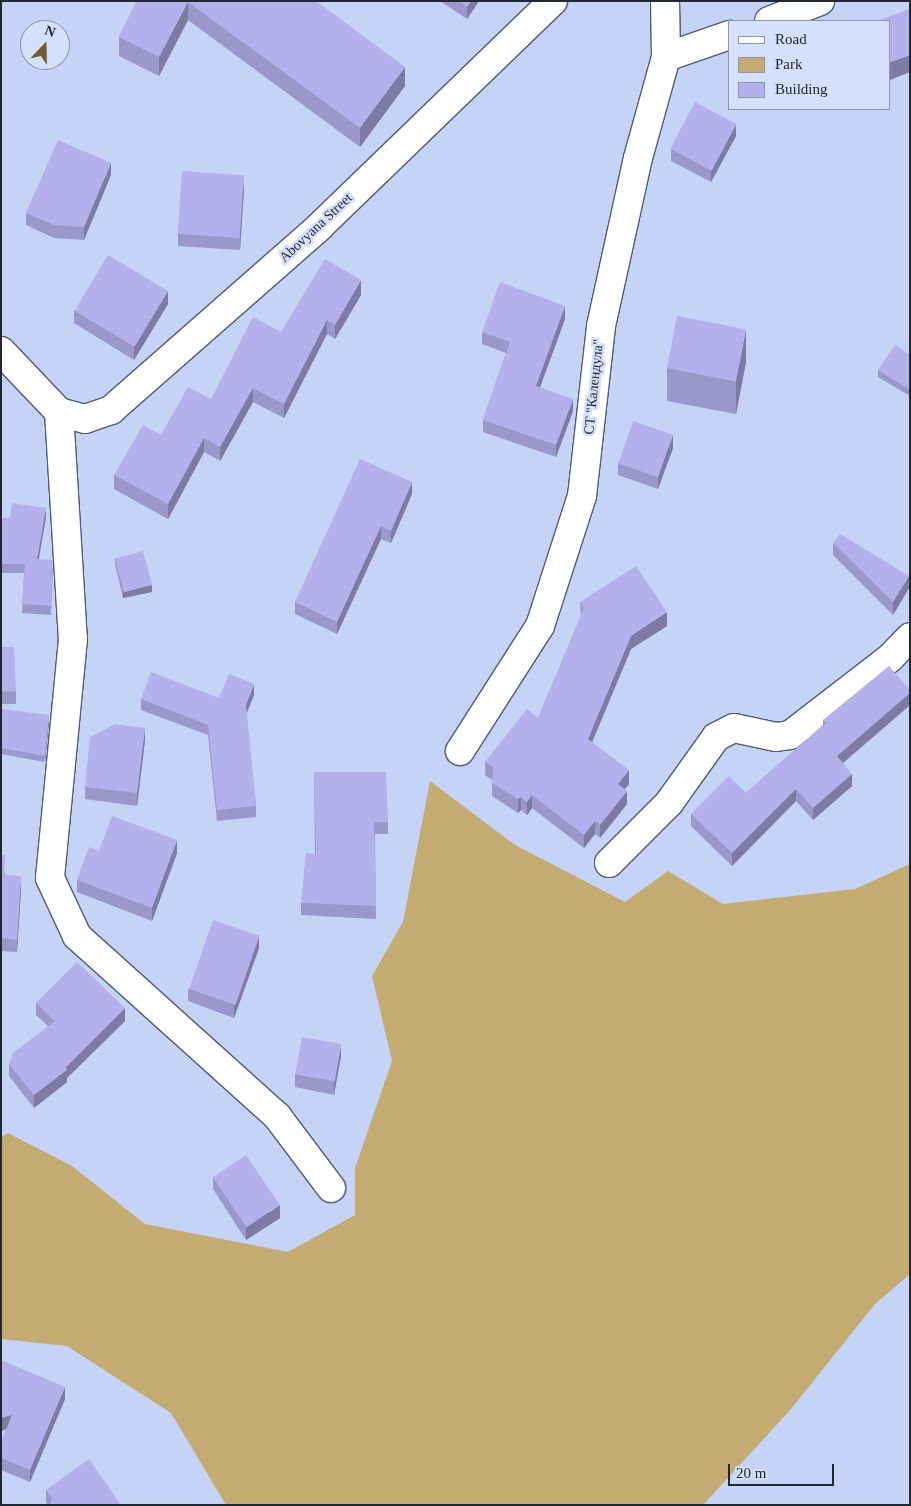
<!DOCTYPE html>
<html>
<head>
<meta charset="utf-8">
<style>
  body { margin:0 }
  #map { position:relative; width:911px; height:1506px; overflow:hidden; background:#c4d3f6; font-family:"Times New Roman",serif }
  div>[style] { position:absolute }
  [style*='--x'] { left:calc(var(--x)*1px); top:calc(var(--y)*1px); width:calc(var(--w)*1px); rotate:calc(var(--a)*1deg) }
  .green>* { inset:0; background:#c4ab71 }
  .roads { filter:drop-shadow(1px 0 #4f5b79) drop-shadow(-1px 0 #4f5b79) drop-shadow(0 1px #4f5b79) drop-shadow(0 -1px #4f5b79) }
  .minor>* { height:28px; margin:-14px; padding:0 14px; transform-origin:14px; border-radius:14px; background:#fff }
  .tertiary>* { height:28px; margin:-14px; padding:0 14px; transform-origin:14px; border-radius:14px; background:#fff }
  .wall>* { inset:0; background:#9a97ca }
  .shaded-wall>* { inset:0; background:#7d7ba4 }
  .building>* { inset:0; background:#b3b0eb; transform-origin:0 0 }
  span { translate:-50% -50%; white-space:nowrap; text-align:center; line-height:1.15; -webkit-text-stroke:5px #d4e0fc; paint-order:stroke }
  .street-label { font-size:14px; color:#212733 }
  .frame { position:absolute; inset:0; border:2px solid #212733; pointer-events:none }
  .legend { position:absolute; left:728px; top:20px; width:162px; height:90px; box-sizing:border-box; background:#d4e0fc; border:1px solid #8c96ac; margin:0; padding:6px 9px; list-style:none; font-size:15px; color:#212733 }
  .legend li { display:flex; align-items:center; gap:10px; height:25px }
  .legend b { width:25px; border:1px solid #8c96ac }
  .north { position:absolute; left:20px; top:20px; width:50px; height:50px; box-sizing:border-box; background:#d4e0fc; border:1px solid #8c96ac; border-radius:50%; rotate:21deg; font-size:14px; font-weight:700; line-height:20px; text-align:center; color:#212733 }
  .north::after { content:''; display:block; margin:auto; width:18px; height:22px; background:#735e2d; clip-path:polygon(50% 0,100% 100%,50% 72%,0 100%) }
  .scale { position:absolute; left:728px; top:1464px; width:106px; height:22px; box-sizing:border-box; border:2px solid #212733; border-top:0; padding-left:6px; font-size:15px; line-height:18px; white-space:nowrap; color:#212733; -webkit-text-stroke:4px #d4e0fc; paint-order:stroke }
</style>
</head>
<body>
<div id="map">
  <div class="green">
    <div style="clip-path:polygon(430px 781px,515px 845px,625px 902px,668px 871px,723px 904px,855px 889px,910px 864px,910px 1274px,875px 1304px,791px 1409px,703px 1505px,226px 1505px,171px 1413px,67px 1346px,1px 1339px,1px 1137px,8px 1133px,72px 1166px,145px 1224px,288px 1252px,355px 1215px,355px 1168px,392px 1061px,372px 976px,403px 922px)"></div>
  </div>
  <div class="roads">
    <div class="minor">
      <div style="--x:769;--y:21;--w:55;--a:-21.4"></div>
      <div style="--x:666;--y:57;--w:68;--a:-19"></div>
      <div style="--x:59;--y:412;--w:227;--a:86.5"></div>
      <div style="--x:73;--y:639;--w:240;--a:95.5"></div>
      <div style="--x:50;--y:878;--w:64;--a:65"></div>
      <div style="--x:77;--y:936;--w:269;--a:42"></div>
      <div style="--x:277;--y:1116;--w:90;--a:53.1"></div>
      <div style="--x:460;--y:751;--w:148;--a:-57.4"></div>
      <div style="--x:540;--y:626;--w:137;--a:-72.1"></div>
      <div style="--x:582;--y:496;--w:171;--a:-83.6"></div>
      <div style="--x:601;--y:326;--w:172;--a:-77.6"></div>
      <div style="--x:638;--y:158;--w:105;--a:-74.5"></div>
      <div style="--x:666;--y:57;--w:56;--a:-91"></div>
      <div style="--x:609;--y:863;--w:85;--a:-45"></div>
      <div style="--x:669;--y:803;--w:81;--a:-54.5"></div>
      <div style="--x:716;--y:737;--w:20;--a:-27"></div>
      <div style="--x:734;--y:728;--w:43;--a:12.1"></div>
      <div style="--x:776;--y:737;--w:14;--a:-8"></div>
      <div style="--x:790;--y:735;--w:126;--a:-37.6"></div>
      <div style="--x:890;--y:658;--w:29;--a:-46"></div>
    </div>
    <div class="tertiary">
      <div style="--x:1;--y:351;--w:84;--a:46.4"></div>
      <div style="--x:59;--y:412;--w:27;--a:15"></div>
      <div style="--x:85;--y:419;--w:28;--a:-19"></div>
      <div style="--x:111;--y:410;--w:277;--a:-41.3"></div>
      <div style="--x:319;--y:227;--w:325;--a:-44"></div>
    </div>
  </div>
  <div class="wall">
    <div style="clip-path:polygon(137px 1px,316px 1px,405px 86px,360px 147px,188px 20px,159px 76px,119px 56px,119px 37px)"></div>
    <div style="clip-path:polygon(440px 1px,479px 1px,467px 19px)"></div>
    <div style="clip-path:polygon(736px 136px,711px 182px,671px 161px,671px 149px)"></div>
    <div style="clip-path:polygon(111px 175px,84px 240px,54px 238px,26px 225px,26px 213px)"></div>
    <div style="clip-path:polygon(244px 188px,240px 250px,178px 246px,178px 234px)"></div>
    <div style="clip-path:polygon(361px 295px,335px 339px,327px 334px,284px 418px,253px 402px,220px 461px,204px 452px,168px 519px,114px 489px,114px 475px,161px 435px,211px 399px,281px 332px)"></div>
    <div style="clip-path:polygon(168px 304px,134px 360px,74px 323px,74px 310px)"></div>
    <div style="clip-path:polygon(565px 319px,540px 387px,573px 411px,556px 457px,483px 432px,483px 420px,506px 353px,482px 344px,482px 332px)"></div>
    <div style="clip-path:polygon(910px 355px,910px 396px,878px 377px,878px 370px)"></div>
    <div style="clip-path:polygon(746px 362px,736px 414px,667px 401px,667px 368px)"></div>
    <div style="clip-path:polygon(673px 448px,658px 489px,618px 475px,618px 463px)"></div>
    <div style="clip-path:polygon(412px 494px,391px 543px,381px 539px,337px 634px,295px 614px,295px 602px)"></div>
    <div style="clip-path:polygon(46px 517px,39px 559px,53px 569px,51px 615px,22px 613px,24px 573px,1px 573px,1px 518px)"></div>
    <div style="clip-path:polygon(833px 543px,909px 588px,893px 615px,833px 555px)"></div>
    <div style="clip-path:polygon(115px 558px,152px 592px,123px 598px,115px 564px)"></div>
    <div style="clip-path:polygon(580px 602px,667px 626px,631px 649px,592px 742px,629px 784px,624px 789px,627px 804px,600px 838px,595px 834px,584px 848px,532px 808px,527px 815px,521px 810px,518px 813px,492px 796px,492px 780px,485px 775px,485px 762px,538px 718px,581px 616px)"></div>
    <div style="clip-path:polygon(1px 647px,16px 691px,16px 704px,1px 704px)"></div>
    <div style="clip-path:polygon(910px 690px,910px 705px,843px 763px,852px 786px,813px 820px,796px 801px,732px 866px,691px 826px,691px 814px,746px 793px,823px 725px,823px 720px)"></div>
    <div style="clip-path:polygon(254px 695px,246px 713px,256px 806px,256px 817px,217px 821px,208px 735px,141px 710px,141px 699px,219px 698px)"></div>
    <div style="clip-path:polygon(1px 709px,49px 722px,45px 762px,1px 754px)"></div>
    <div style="clip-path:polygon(145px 740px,137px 806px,85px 799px,85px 787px)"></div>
    <div style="clip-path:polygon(314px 772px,388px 822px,388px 834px,375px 834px,376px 919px,301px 915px,301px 903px,315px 854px)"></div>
    <div style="clip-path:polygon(99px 851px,177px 853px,152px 921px,77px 892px,77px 880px)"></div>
    <div style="clip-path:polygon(1px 855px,5px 875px,21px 889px,17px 952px,1px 951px)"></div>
    <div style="clip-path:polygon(259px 948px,234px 1018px,188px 1001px,188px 989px)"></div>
    <div style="clip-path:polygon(36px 1003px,125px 1021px,67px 1078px,67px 1082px,34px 1108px,9px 1076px,9px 1064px,48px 1026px,36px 1015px)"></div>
    <div style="clip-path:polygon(341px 1056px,334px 1095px,295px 1087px,295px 1074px)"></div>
    <div style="clip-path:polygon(213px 1177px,280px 1218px,246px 1240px,213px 1189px)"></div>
    <div style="clip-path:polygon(1px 1360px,65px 1399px,30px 1482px,1px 1470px,1px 1442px,7px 1429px,1px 1431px)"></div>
    <div style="clip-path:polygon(46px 1490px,121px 1505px,48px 1505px,46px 1502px)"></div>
  </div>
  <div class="shaded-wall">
    <div style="clip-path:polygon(471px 1px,479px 1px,467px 19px,467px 7px)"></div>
    <div style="clip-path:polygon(188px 2px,188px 20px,159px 76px,159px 57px)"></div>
    <div style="clip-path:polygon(910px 55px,910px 72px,890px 80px,890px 62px)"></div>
    <div style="clip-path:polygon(405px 67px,405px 86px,360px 147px,360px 128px)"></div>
    <div style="clip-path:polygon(736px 124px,736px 136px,711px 182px,711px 170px)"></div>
    <div style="clip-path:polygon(111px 163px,111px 175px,84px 240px,84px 227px)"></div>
    <div style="clip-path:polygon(244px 175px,244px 188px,240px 250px,240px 238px)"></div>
    <div style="clip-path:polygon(361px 280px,361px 295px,335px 339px,335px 325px)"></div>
    <div style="clip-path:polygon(168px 291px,168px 304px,134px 360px,134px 347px)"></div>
    <div style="clip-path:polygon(565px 306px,565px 319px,536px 398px,536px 386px)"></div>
    <div style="clip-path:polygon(327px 320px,327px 334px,284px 418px,284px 404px)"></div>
    <div style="clip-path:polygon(746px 329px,746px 362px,736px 414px,736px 382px)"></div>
    <div style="clip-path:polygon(253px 388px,253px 402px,220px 461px,220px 447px)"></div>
    <div style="clip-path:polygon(573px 399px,573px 411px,556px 457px,556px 445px)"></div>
    <div style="clip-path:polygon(673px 435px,673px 448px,658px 489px,658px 476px)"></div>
    <div style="clip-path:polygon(204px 438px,204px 452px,168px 519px,168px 504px)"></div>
    <div style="clip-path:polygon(412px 482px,412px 494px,391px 543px,391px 531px)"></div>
    <div style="clip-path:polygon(46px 508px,46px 517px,37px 568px,37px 559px)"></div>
    <div style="clip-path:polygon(381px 526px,381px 539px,337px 634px,337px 622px)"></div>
    <div style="clip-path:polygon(909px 576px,909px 588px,893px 615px,893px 602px)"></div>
    <div style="clip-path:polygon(152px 585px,152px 592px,123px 598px,123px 592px)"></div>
    <div style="clip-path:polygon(667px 612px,667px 626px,631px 649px,588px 752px,588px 739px,631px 636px)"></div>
    <div style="clip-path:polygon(254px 684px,254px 695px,246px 715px,246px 705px)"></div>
    <div style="clip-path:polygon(910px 693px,910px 705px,837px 768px,837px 756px)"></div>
    <div style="clip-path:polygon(49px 715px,49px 722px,45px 762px,45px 756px)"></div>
    <div style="clip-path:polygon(145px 728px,145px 740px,137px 806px,137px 793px)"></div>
    <div style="clip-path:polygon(629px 770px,629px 784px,618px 797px,618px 784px)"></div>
    <div style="clip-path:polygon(852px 774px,852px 786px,813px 820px,813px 808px)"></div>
    <div style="clip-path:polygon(796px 789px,796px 801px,732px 866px,732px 853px)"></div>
    <div style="clip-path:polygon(627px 791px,627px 804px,600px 838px,600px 825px)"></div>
    <div style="clip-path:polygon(532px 795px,532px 808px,527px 815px,527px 802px)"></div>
    <div style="clip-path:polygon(521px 797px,521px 810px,518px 813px,518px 799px)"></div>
    <div style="clip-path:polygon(595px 821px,595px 834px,584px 848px,584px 835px)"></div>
    <div style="clip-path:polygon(177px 840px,177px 853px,152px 921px,152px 908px)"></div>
    <div style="clip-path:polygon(21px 876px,21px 889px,17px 952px,17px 940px)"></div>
    <div style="clip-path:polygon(259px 936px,259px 948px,234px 1018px,234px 1005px)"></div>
    <div style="clip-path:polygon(125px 1008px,125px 1021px,67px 1078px,67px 1082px,34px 1108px,34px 1095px,66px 1067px)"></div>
    <div style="clip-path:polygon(341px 1044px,341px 1056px,334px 1095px,334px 1082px)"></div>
    <div style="clip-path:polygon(280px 1205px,280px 1218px,246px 1240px,246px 1228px)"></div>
    <div style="clip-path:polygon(65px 1387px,65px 1399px,30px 1482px,30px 1470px)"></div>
    <div style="clip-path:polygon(12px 1415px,12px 1427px,1px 1431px,1px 1418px)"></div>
  </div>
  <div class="building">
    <div style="clip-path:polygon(137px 1px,316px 1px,405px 67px,360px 128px,188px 2px,159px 57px,119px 37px)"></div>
    <div style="clip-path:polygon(459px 1px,471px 1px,467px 7px)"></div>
    <div style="clip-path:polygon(910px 9px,910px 55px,890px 62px,890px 21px,877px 21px)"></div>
    <div style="left:695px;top:102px;width:47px;height:53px;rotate:28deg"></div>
    <div style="clip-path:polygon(58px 140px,111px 163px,84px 227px,54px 225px,26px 213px)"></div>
    <div style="left:182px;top:171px;width:62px;height:63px;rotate:4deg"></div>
    <div style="left:108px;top:255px;width:70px;height:65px;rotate:31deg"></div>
    <div style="clip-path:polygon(325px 259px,361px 280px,335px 325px,327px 320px,284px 404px,253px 388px,220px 447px,204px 438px,168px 504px,114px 475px,143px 425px,161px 435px,188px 387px,211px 399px,253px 317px,281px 332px)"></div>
    <div style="clip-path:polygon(500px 282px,565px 306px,536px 386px,573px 399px,556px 445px,483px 420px,510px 342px,482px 332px)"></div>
    <div style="left:677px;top:316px;width:70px;height:53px;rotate:11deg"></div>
    <div style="clip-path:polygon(895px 345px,910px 355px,910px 390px,878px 370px)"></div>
    <div style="left:633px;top:421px;width:42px;height:45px;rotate:19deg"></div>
    <div style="clip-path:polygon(360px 459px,412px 482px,391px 531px,381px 526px,337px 622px,295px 602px)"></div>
    <div style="clip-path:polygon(12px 503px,46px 508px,37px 559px,53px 560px,51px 606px,22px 604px,25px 564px,1px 564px,1px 518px,10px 518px)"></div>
    <div style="clip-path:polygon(840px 534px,909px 576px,893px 602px,833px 543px)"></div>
    <div style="left:143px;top:551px;width:35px;height:29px;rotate:75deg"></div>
    <div style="clip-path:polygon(636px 566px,667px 612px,631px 636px,588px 739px,629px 770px,618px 784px,627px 791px,600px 825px,595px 821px,584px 835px,532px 795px,527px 802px,521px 797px,518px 799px,492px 783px,493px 767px,485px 762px,527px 709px,538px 718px,584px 608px,580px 602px)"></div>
    <div style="clip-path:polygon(1px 647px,14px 647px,16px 691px,1px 692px)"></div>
    <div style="clip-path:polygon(889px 666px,910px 690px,910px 693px,837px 756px,852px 774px,813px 808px,796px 789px,732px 853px,691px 814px,729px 776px,746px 793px,826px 723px,823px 720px)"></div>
    <div style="clip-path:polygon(151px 672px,219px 698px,229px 674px,254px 684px,246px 705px,256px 806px,217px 810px,208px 725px,141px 699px)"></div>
    <div style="clip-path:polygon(1px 709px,49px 715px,45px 756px,1px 748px)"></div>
    <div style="clip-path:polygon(115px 724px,145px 728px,137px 793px,85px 787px,90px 737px)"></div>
    <div style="clip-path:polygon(314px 772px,386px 772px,388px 822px,374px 822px,376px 906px,301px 903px,306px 853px,316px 854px)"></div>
    <div style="clip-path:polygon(112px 816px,177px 840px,152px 908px,77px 880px,89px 847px,99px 851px)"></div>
    <div style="clip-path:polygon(1px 855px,5px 855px,4px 875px,21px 876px,17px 940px,1px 938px)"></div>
    <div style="left:213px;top:920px;width:49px;height:73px;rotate:19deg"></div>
    <div style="clip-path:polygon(77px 962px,125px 1008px,66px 1067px,67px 1070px,34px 1095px,9px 1064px,13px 1053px,55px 1021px,36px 1003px)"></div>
    <div style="left:302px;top:1037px;width:40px;height:38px;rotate:10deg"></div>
    <div style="left:246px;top:1155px;width:60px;height:40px;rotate:56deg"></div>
    <div style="clip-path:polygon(1px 1360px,65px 1387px,30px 1470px,1px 1458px,1px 1442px,12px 1415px,1px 1418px)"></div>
    <div style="clip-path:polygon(89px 1459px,121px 1505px,50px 1505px,52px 1498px,46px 1490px)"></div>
  </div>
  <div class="street-label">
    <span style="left:316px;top:228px;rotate:-43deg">Abovyana Street</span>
    <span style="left:594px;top:387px;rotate:-84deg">СТ "Календула"</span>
  </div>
  <div class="frame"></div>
  <ul class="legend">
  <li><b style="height:6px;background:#fff"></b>Road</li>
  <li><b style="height:14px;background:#c4ab71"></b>Park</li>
  <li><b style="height:14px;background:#b3b0eb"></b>Building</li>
  </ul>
  <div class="north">N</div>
  <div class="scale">20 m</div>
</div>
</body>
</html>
